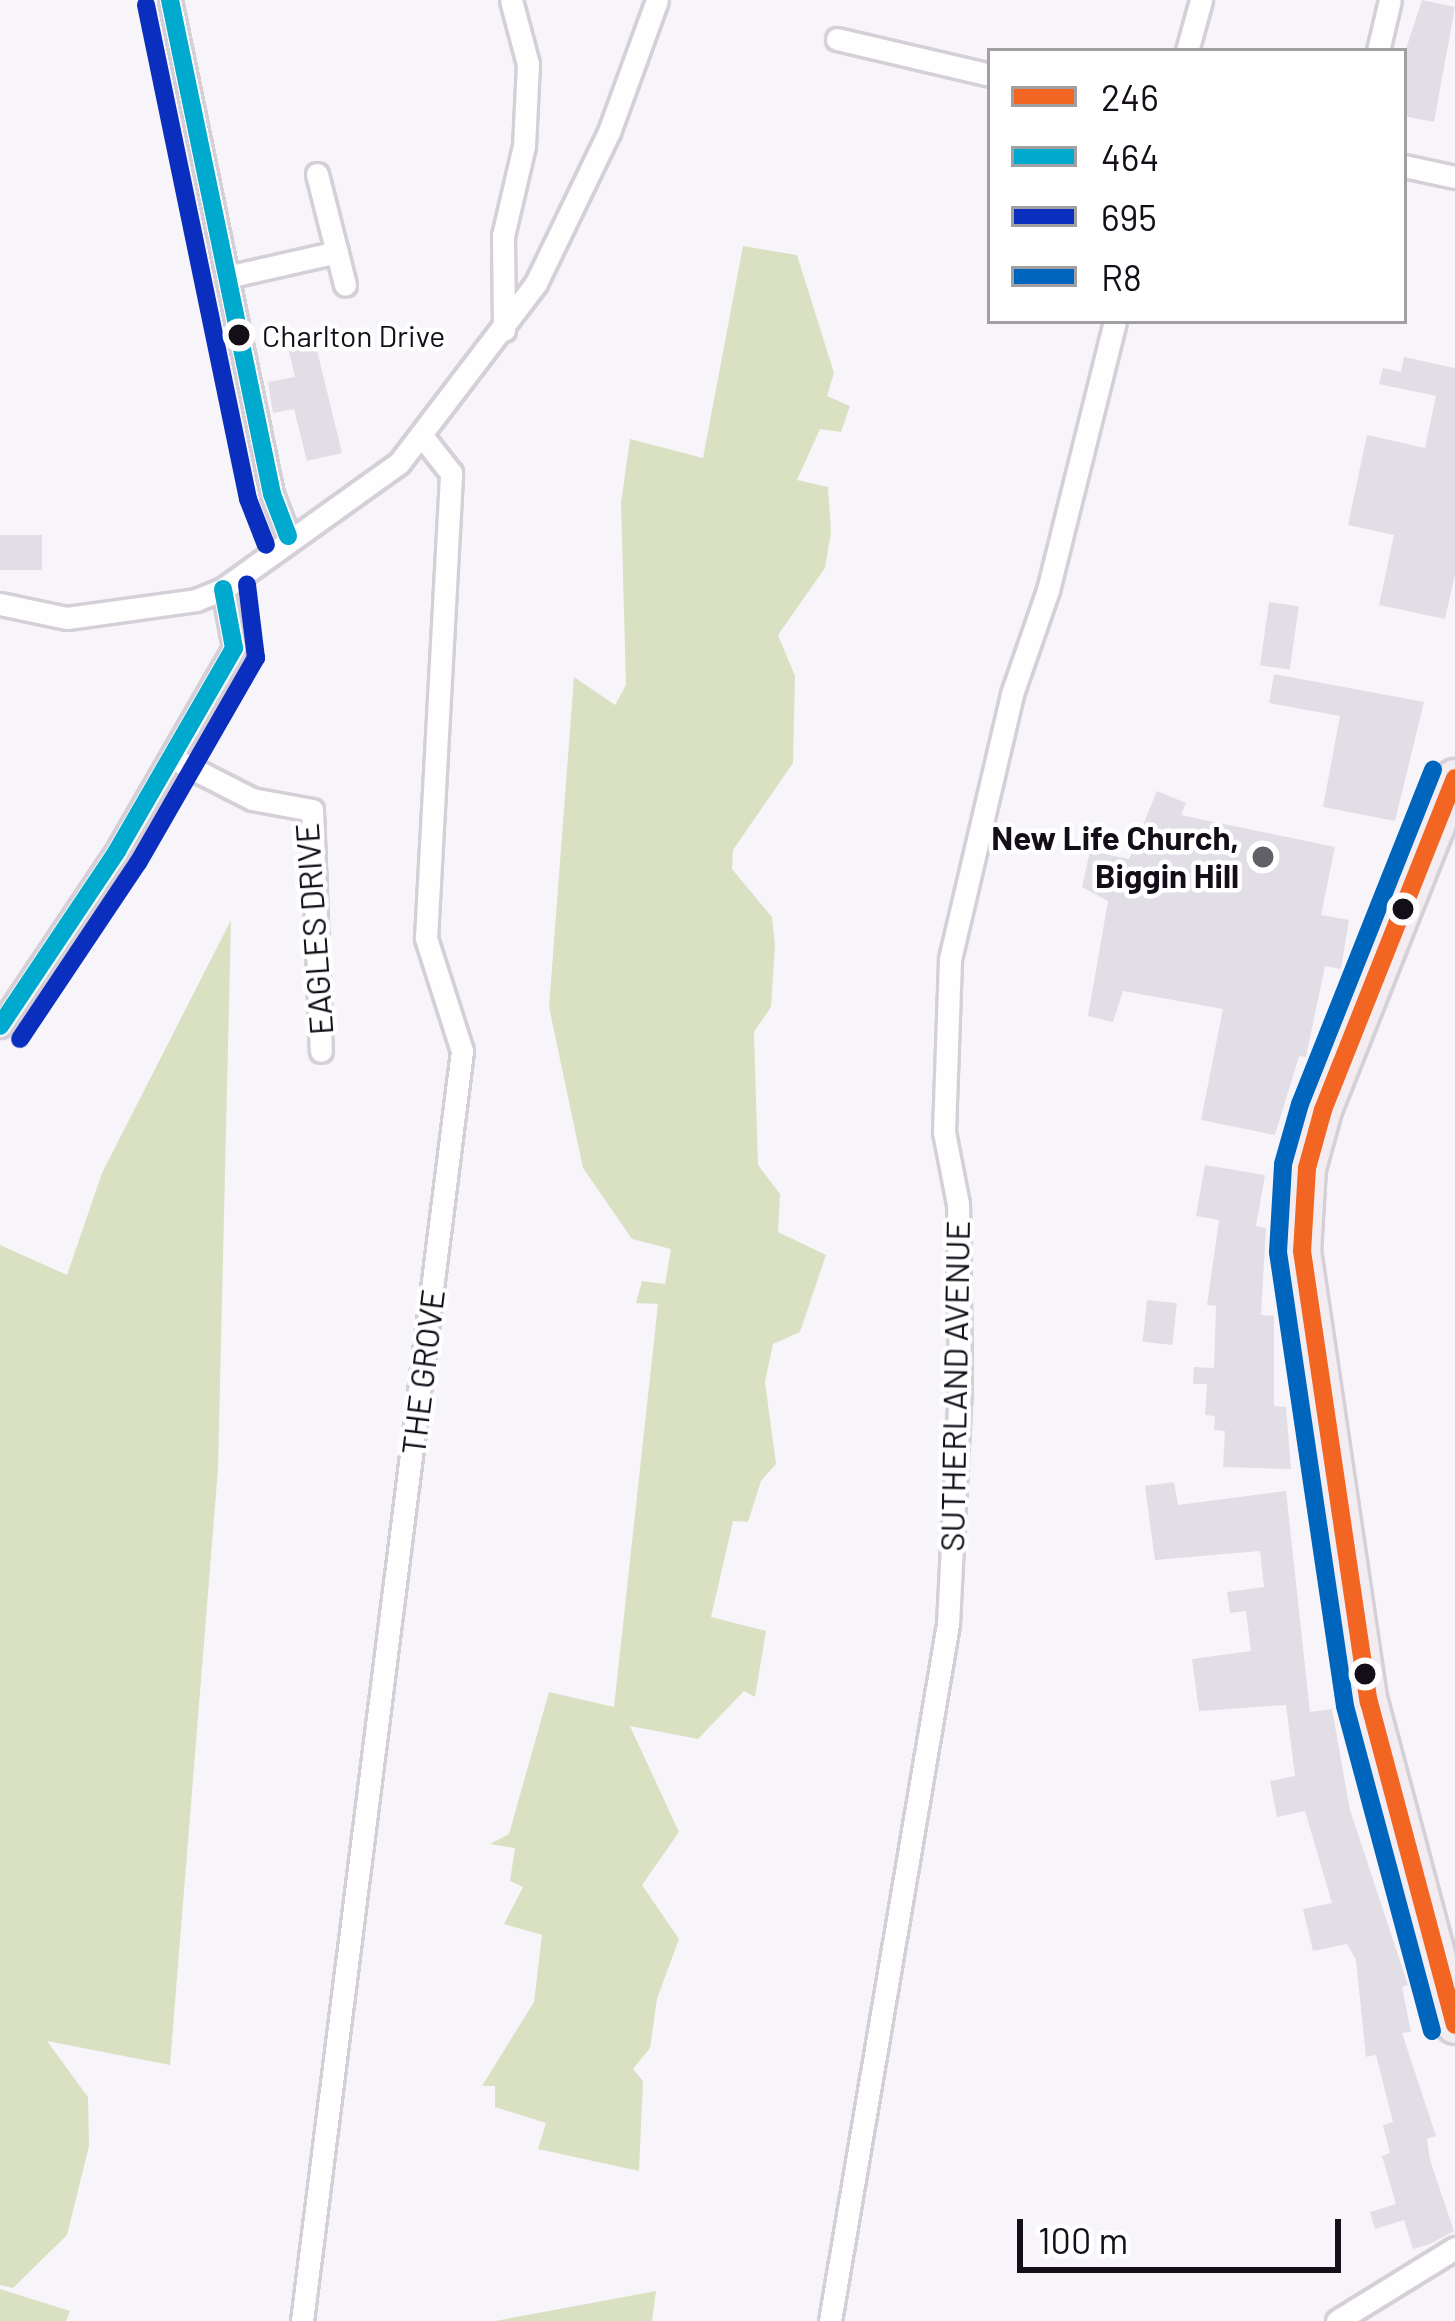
<!DOCTYPE html>
<html>
<head>
<meta charset="utf-8">
<style>
  body { margin:0 }
  #map { position:relative; width:1455px; height:2321px; overflow:hidden; background:#f8f5fa; font-family:Barlow,sans-serif }
  div>[style] { position:absolute }
  [style*='--x'] { left:calc(var(--x)*1px); top:calc(var(--y)*1px); width:calc(var(--w)*1px); rotate:calc(var(--a)*1deg) }
  .green>* { inset:0; background:#dae1c3 }
  .building>* { inset:0; background:#e1dee5; transform-origin:0 0 }
  .roads { filter:drop-shadow(3px 0 #d5d0d8) drop-shadow(-3px 0 #d5d0d8) drop-shadow(0 3px #d5d0d8) drop-shadow(0 -3px #d5d0d8) }
  .minor>* { height:21px; margin:-10.5px; padding:0 10.5px; transform-origin:10.5px; border-radius:10.5px; background:#fefefe }
  .primary>* { height:36px; margin:-18px; padding:0 18px; transform-origin:18px; border-radius:18px; background:#f3edf2 }
  .bus-1>* { height:18px; margin:-9px; padding:0 9px; transform-origin:9px; border-radius:9px; background:#f26522 }
  .bus-2>* { height:18px; margin:-9px; padding:0 9px; transform-origin:9px; border-radius:9px; background:#00a9ce }
  .bus-3>* { height:18px; margin:-9px; padding:0 9px; transform-origin:9px; border-radius:9px; background:#0a2ebe }
  .bus-4>* { height:18px; margin:-9px; padding:0 9px; transform-origin:9px; border-radius:9px; background:#0065bd }
  .dots>* { width:33px; height:33px; translate:-50% -50%; box-sizing:border-box; border:6px solid #fff; border-radius:50% }
  span { translate:-50% -50%; white-space:nowrap; text-align:center; line-height:1.15; -webkit-text-stroke:9px #fff; paint-order:stroke }
  .bus-label { font-size:30px; color:#130e17 }
  .left { translate:0 -50%; text-align:left }
  .poi-label { font-size:33px; color:#130e17; font-weight:700 }
  .right { translate:-100% -50%; text-align:right }
  .street-label { font-size:33px; color:#130e17 }
  .legend { position:absolute; left:987px; top:48px; width:420px; height:276px; box-sizing:border-box; background:#fff; border:3px solid #a19fa2; margin:0; padding:15px 21px; list-style:none; font-size:36px; color:#130e17 }
  .legend li { display:flex; align-items:center; gap:24px; height:60px }
  .legend b { width:60px; border:3px solid #a19fa2 }
  .scale { position:absolute; left:1017px; top:2219px; width:324px; height:54px; box-sizing:border-box; border:6px solid #130e17; border-top:0; padding-left:15px; font-size:36px; line-height:42px; white-space:nowrap; color:#130e17; -webkit-text-stroke:9px #fff; paint-order:stroke }
</style>
</head>
<body>
<div id="map">
  <div class="green">
    <div style="clip-path:polygon(743px 246px,797px 255px,834px 373px,827px 396px,850px 406px,841px 432px,820px 429px,797px 480px,828px 487px,831px 532px,825px 568px,778px 635px,795px 676px,793px 763px,733px 850px,732px 869px,772px 917px,775px 946px,771px 1007px,754px 1032px,758px 1165px,780px 1194px,778px 1232px,826px 1255px,800px 1332px,773px 1344px,765px 1382px,776px 1464px,761px 1481px,748px 1522px,733px 1521px,711px 1617px,766px 1631px,755px 1697px,744px 1691px,698px 1739px,630px 1726px,679px 1832px,642px 1885px,679px 1939px,657px 1999px,650px 2048px,633px 2069px,643px 2081px,639px 2171px,538px 2149px,546px 2123px,495px 2107px,495px 2086px,482px 2086px,534px 2002px,542px 1935px,504px 1924px,523px 1887px,510px 1881px,515px 1848px,490px 1844px,509px 1834px,549px 1692px,614px 1707px,658px 1304px,636px 1303px,642px 1281px,665px 1284px,671px 1249px,632px 1239px,583px 1168px,549px 1007px,574px 677px,615px 705px,626px 685px,621px 503px,630px 439px,703px 458px)"></div>
    <div style="clip-path:polygon(231px 920px,218px 1469px,170px 2065px,47px 2041px,88px 2097px,89px 2146px,67px 2235px,13px 2288px,0 2285px,0 1245px,67px 1275px,102px 1173px)"></div>
    <div style="clip-path:polygon(0 2289px,70px 2311px,66px 2321px,0 2321px)"></div>
    <div style="clip-path:polygon(656px 2291px,652px 2321px,495px 2321px)"></div>
  </div>
  <div class="building">
    <div style="clip-path:polygon(1422px 0,1455px 7px,1434px 122px,1404px 116px,1404px 55px)"></div>
    <div style="clip-path:polygon(315px 342px,342px 453px,307px 461px,294px 409px,273px 413px,268px 382px,295px 377px,288px 348px)"></div>
    <div style="clip-path:polygon(1404px 357px,1455px 368px,1455px 574px,1445px 619px,1379px 605px,1394px 535px,1348px 525px,1367px 435px,1425px 448px,1436px 396px,1379px 384px,1383px 368px,1401px 372px)"></div>
    <div style="left:42px;top:535px;width:35px;height:42px;rotate:90deg"></div>
    <div style="left:1269px;top:602px;width:30px;height:64px;rotate:8deg"></div>
    <div style="clip-path:polygon(1274px 674px,1424px 702px,1395px 821px,1323px 807px,1340px 716px,1269px 703px)"></div>
    <div style="clip-path:polygon(1157px 791px,1186px 803px,1181px 815px,1335px 847px,1321px 915px,1349px 920px,1341px 969px,1325px 966px,1306px 1057px,1299px 1056px,1275px 1135px,1201px 1120px,1223px 1009px,1123px 991px,1113px 1022px,1088px 1016px,1108px 901px,1082px 887px,1090px 851px,1129px 859px)"></div>
    <div style="clip-path:polygon(1205px 1165px,1265px 1175px,1256px 1226px,1266px 1228px,1261px 1315px,1274px 1316px,1274px 1406px,1286px 1407px,1291px 1469px,1223px 1467px,1225px 1431px,1214px 1430px,1215px 1416px,1205px 1415px,1207px 1384px,1193px 1384px,1194px 1367px,1214px 1368px,1216px 1306px,1207px 1305px,1219px 1220px,1196px 1216px)"></div>
    <div style="left:1147px;top:1300px;width:30px;height:42px;rotate:6deg"></div>
    <div style="clip-path:polygon(1174px 1482px,1178px 1505px,1286px 1491px,1310px 1712px,1332px 1709px,1350px 1810px,1408px 1985px,1402px 1987px,1411px 2032px,1402px 2033px,1436px 2136px,1427px 2139px,1430px 2160px,1454px 2231px,1430px 2244px,1413px 2249px,1404px 2220px,1375px 2229px,1370px 2212px,1396px 2204px,1382px 2156px,1390px 2153px,1383px 2125px,1393px 2122px,1376px 2055px,1366px 2057px,1356px 1960px,1347px 1944px,1313px 1951px,1303px 1909px,1332px 1903px,1305px 1811px,1277px 1817px,1270px 1781px,1295px 1776px,1286px 1705px,1199px 1711px,1192px 1659px,1251px 1651px,1246px 1611px,1230px 1613px,1227px 1592px,1264px 1587px,1260px 1551px,1155px 1560px,1145px 1486px)"></div>
  </div>
  <div class="roads">
    <div class="minor">
      <div style="--x:170;--y:0;--w:504;--a:78.33"></div>
      <div style="--x:272;--y:494;--w:45;--a:69.1"></div>
      <div style="--x:837;--y:39;--w:157;--a:13.2"></div>
      <div style="--x:1187;--y:51;--w:53;--a:-74.6"></div>
      <div style="--x:1378;--y:51;--w:52;--a:-76.8"></div>
      <div style="--x:1404;--y:166;--w:52;--a:12.2"></div>
      <div style="--x:317;--y:174;--w:114;--a:75.8"></div>
      <div style="--x:227;--y:277;--w:113;--a:-12.8"></div>
      <div style="--x:504;--y:330;--w:94;--a:-90.6"></div>
      <div style="--x:503;--y:236;--w:92;--a:-76.9"></div>
      <div style="--x:524;--y:146;--w:82;--a:-87.2"></div>
      <div style="--x:528;--y:64;--w:66;--a:-104.9"></div>
      <div style="--x:0;--y:604;--w:68;--a:11.8"></div>
      <div style="--x:67;--y:618;--w:130;--a:-7.9"></div>
      <div style="--x:196;--y:600;--w:29;--a:-22"></div>
      <div style="--x:223;--y:589;--w:216;--a:-35.6"></div>
      <div style="--x:399;--y:463;--w:226;--a:-52.7"></div>
      <div style="--x:536;--y:283;--w:168;--a:-64.2"></div>
      <div style="--x:609;--y:132;--w:140;--a:-70"></div>
      <div style="--x:172;--y:758;--w:90;--a:27.1"></div>
      <div style="--x:252;--y:799;--w:61;--a:10.4"></div>
      <div style="--x:312;--y:810;--w:241;--a:87.9"></div>
      <div style="--x:0;--y:1026;--w:211;--a:-56.2"></div>
      <div style="--x:117;--y:851;--w:234;--a:-60"></div>
      <div style="--x:234;--y:648;--w:60;--a:-100.6"></div>
      <div style="--x:302;--y:2321;--w:1280;--a:-82.82"></div>
      <div style="--x:462;--y:1051;--w:119;--a:-107.7"></div>
      <div style="--x:426;--y:938;--w:466;--a:-86.9"></div>
      <div style="--x:451;--y:473;--w:47;--a:-128.1"></div>
      <div style="--x:830;--y:2321;--w:707;--a:-80.39"></div>
      <div style="--x:948;--y:1624;--w:236;--a:-87.1"></div>
      <div style="--x:960;--y:1388;--w:184;--a:-90.6"></div>
      <div style="--x:958;--y:1204;--w:73;--a:-101"></div>
      <div style="--x:944;--y:1132;--w:173;--a:-88"></div>
      <div style="--x:950;--y:959;--w:272;--a:-76.8"></div>
      <div style="--x:1012;--y:694;--w:110;--a:-70.9"></div>
      <div style="--x:1048;--y:590;--w:277;--a:-76"></div>
      <div style="--x:1337;--y:2321;--w:139;--a:-31.7"></div>
    </div>
    <div class="primary">
      <div style="--x:1455;--y:778;--w:357;--a:111.7"></div>
      <div style="--x:1323;--y:1110;--w:60;--a:105.4"></div>
      <div style="--x:1307;--y:1168;--w:83;--a:93.4"></div>
      <div style="--x:1302;--y:1251;--w:456;--a:81.6"></div>
      <div style="--x:1369;--y:1702;--w:334;--a:75.1"></div>
    </div>
  </div>
  <div class="bus-1">
    <div style="--x:1455;--y:778;--w:357;--a:111.7"></div>
    <div style="--x:1323;--y:1110;--w:60;--a:105.4"></div>
    <div style="--x:1307;--y:1168;--w:83;--a:93.4"></div>
    <div style="--x:1302;--y:1251;--w:456;--a:81.6"></div>
    <div style="--x:1369;--y:1702;--w:334;--a:75.1"></div>
  </div>
  <div class="bus-2">
    <div style="--x:170;--y:0;--w:504;--a:78.33"></div>
    <div style="--x:272;--y:494;--w:45;--a:69.1"></div>
    <div style="--x:0;--y:1026;--w:211;--a:-56.2"></div>
    <div style="--x:117;--y:851;--w:234;--a:-60"></div>
    <div style="--x:234;--y:648;--w:60;--a:-100.6"></div>
  </div>
  <div class="bus-3">
    <div style="--x:146;--y:5;--w:504;--a:78.33"></div>
    <div style="--x:248;--y:499;--w:49;--a:68.6"></div>
    <div style="--x:20;--y:1039;--w:212;--a:-56.2"></div>
    <div style="--x:138;--y:863;--w:237;--a:-60.1"></div>
    <div style="--x:256;--y:658;--w:74;--a:-97"></div>
  </div>
  <div class="bus-4">
    <div style="--x:1432;--y:2031;--w:336;--a:-105"></div>
    <div style="--x:1345;--y:1706;--w:459;--a:-98.4"></div>
    <div style="--x:1278;--y:1252;--w:88;--a:-86.7"></div>
    <div style="--x:1283;--y:1164;--w:62;--a:-74.2"></div>
    <div style="--x:1300;--y:1104;--w:360;--a:-68.3"></div>
  </div>
  <div class="dots">
    <div style="left:239px;top:335px;background:#130e17"></div>
    <div style="left:1263px;top:857px;background:#635f66"></div>
    <div style="left:1403px;top:909px;background:#130e17"></div>
    <div style="left:1365px;top:1674px;background:#130e17"></div>
  </div>
  <div class="bus-label">
    <span class="left" style="left:262px;top:335px">Charlton Drive</span>
  </div>
  <div class="poi-label">
    <span class="right" style="left:1239px;top:857px">New Life Church,<br>Biggin Hill</span>
  </div>
  <div class="street-label">
    <span style="left:314px;top:929px;rotate:-94deg">EAGLES DRIVE</span>
    <span style="left:423px;top:1372px;rotate:-83deg">THE GROVE</span>
    <span style="left:955px;top:1386px;rotate:-89deg">SUTHERLAND AVENUE</span>
  </div>
  <ul class="legend">
  <li><b style="height:15px;background:#f26522"></b>246</li>
  <li><b style="height:15px;background:#00a9ce"></b>464</li>
  <li><b style="height:15px;background:#0a2ebe"></b>695</li>
  <li><b style="height:15px;background:#0065bd"></b>R8</li>
  </ul>
  <div class="scale">100 m</div>
</div>
</body>
</html>
